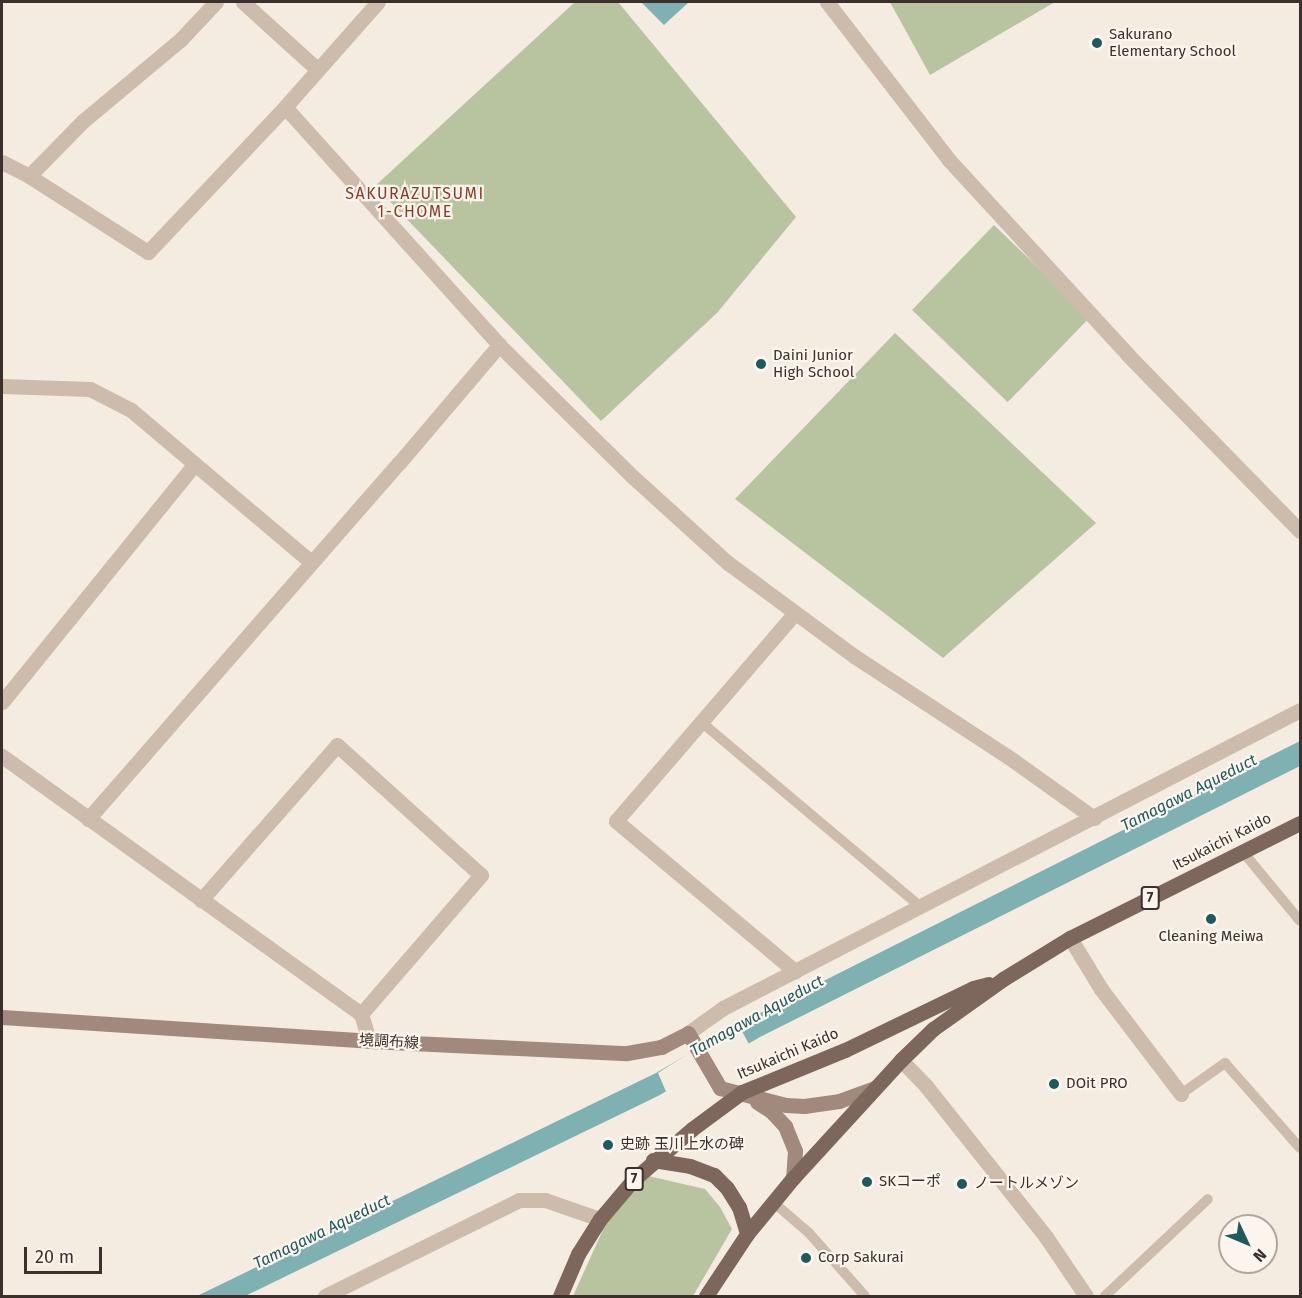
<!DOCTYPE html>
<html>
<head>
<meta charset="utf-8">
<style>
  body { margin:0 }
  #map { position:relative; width:1302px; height:1298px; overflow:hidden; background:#f4ebe1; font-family:"Fira Sans","Noto Sans JP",sans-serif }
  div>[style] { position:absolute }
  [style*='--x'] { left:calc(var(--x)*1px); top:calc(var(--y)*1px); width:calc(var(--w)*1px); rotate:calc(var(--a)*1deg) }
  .green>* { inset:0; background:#b8c4a0; transform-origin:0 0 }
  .water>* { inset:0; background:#7fb0b2 }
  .pier>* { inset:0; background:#f4ebe1 }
  .service>* { height:10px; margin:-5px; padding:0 5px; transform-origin:5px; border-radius:5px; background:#cdbbac }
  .minor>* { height:15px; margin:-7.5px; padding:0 7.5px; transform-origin:7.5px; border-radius:7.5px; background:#cdbbac }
  .secondary>* { height:15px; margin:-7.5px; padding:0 7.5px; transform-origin:7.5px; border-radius:7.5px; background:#a18a7d }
  .primary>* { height:15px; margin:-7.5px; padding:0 7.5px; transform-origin:7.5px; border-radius:7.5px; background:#7d675c }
  .dots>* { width:16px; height:16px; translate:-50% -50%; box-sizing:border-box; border:3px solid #fbf5ee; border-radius:50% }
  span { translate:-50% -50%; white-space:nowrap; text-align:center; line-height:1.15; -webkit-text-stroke:4.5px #fbf5ee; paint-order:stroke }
  .shield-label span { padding:2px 4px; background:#fbf5ee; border:2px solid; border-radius:4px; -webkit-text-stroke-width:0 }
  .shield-label { font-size:14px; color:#3b302b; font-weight:700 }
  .poi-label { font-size:15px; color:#3b302b }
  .left { translate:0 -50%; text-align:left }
  .street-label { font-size:15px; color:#3b302b }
  .neighbourhood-label { font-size:16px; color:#8c3b22; letter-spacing:1.5px }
  .water-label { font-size:16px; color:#1f5a5e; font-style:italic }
  .frame { position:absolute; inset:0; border:3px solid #3b302b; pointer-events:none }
  .north { position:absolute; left:1218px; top:1214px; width:60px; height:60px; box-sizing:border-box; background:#fbf5ee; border:2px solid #aea6a0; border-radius:50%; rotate:134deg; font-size:16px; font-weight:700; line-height:24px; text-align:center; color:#3b302b }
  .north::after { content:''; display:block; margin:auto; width:21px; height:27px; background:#1f5a5e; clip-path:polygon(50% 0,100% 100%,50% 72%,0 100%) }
  .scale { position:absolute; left:24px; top:1247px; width:78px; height:27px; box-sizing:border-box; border:3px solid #3b302b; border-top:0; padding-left:8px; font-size:18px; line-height:21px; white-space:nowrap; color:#3b302b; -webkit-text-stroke:4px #fbf5ee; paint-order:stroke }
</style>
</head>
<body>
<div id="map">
  <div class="green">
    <div style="clip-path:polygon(575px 2px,618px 2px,796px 217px,717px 313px,601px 421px,375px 186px)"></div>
    <div style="clip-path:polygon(890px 2px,1055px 2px,930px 75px)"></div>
    <div style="left:994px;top:225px;width:133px;height:118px;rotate:44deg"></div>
    <div style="clip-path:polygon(895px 333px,1096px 523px,943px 658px,735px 499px)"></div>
    <div style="clip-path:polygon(644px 1175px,705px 1189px,720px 1207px,732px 1229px,693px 1296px,573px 1296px,607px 1221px)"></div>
  </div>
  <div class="water">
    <div style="clip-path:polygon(641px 2px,689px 2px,664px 25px)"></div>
    <div style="clip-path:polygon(1300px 741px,1300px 766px,760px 1037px,658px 1096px,245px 1296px,197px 1296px,656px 1073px,742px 1022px)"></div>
  </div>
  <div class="pier">
    <div style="clip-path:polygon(737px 1022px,750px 1046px,667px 1094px,658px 1073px)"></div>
  </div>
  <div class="service">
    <div style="--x:700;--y:721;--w:287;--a:40.1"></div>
    <div style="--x:1243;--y:852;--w:89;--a:50.4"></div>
    <div style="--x:1181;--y:1094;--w:54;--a:-35.2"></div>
    <div style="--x:1225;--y:1063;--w:113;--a:48.6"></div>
    <div style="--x:773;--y:1202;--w:48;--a:40.7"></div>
    <div style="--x:809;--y:1233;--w:84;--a:48.4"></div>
    <div style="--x:1105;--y:1296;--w:141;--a:-43.3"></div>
  </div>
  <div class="minor">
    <div style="--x:243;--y:2;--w:100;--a:42.2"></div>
    <div style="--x:827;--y:2;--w:200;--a:52.3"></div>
    <div style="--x:949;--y:160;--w:265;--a:47.4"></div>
    <div style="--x:1128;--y:355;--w:246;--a:45.7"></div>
    <div style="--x:285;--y:107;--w:320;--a:48"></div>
    <div style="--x:499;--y:345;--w:188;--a:44.6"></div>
    <div style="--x:633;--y:477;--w:128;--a:42.2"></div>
    <div style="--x:728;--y:563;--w:157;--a:36.4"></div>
    <div style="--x:854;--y:656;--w:183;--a:33.2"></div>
    <div style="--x:1007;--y:756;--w:107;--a:35.5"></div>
    <div style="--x:2;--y:162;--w:30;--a:27"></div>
    <div style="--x:29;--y:176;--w:141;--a:32.6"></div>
    <div style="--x:148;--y:252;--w:199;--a:-46.6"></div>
    <div style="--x:285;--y:107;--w:140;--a:-48.5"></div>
    <div style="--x:29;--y:176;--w:77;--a:-45.5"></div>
    <div style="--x:83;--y:121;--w:128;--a:-39.9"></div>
    <div style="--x:181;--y:39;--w:51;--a:-46.6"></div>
    <div style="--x:2;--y:386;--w:88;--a:2"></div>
    <div style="--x:90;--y:389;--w:46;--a:27.1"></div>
    <div style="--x:131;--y:410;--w:236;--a:40.2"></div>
    <div style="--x:794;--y:614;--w:273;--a:130.7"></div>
    <div style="--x:616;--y:821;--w:234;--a:40"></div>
    <div style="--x:2;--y:702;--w:306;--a:-51"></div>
    <div style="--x:2;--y:756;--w:442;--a:35.7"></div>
    <div style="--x:361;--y:1014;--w:28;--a:73"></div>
    <div style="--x:88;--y:819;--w:473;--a:-48.9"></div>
    <div style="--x:399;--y:463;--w:155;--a:-49.7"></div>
    <div style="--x:201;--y:900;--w:206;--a:-48.7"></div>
    <div style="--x:337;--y:745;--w:194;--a:42.1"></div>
    <div style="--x:481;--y:875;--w:184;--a:130.8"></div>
    <div style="--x:1070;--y:938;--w:60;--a:58.7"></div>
    <div style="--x:1101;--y:989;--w:132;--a:52.7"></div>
    <div style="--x:688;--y:1033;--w:43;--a:-35.5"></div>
    <div style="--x:723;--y:1008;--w:649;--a:-27.31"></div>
    <div style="--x:901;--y:1060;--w:36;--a:46"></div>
    <div style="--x:926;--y:1086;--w:193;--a:51.5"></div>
    <div style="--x:1046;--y:1237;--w:71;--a:55.9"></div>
    <div style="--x:325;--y:1296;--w:216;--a:-26.3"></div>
    <div style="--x:519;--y:1200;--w:26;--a:0"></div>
    <div style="--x:545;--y:1200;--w:58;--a:19.1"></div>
  </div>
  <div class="secondary">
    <div style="--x:2;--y:1017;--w:368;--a:3.7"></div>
    <div style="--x:369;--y:1041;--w:258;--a:2.7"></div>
    <div style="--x:627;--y:1053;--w:35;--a:-10"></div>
    <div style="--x:661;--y:1047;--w:30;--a:-27"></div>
    <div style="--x:688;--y:1033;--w:64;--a:59.8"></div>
    <div style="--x:720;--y:1088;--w:68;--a:14.4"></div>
    <div style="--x:786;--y:1105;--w:18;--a:3"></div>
    <div style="--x:804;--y:1106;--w:35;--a:-8"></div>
    <div style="--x:839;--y:1101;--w:38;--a:-20"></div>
    <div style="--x:757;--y:1102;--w:17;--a:33"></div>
    <div style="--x:771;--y:1111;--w:21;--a:47"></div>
    <div style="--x:785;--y:1126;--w:27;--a:68"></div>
    <div style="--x:795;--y:1151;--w:27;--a:94"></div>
  </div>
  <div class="primary">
    <div style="--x:653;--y:1160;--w:37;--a:9"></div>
    <div style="--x:690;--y:1166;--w:26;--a:21"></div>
    <div style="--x:714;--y:1175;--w:18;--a:45"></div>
    <div style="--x:727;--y:1188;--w:22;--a:58"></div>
    <div style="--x:739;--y:1207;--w:28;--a:73"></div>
    <div style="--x:560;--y:1296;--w:46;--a:-66.8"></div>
    <div style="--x:578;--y:1254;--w:41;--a:-57.8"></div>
    <div style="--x:600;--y:1219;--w:51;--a:-49.8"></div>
    <div style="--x:633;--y:1180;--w:78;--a:-40.8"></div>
    <div style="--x:692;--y:1129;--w:62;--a:-36.5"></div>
    <div style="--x:742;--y:1092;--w:111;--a:-22.2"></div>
    <div style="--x:845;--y:1050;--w:142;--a:-25.8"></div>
    <div style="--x:973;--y:988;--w:16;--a:-14"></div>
    <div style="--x:706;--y:1296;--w:74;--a:-56.5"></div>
    <div style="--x:747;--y:1234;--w:72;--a:-50.6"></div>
    <div style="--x:793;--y:1178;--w:160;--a:-47.5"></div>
    <div style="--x:901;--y:1060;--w:45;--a:-44.1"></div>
    <div style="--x:933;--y:1029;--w:86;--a:-35.5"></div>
    <div style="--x:1003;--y:979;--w:79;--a:-31.5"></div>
    <div style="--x:1070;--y:938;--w:257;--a:-26.6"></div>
  </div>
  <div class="dots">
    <div style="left:1097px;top:43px;background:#1f5a5e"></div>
    <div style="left:761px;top:364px;background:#1f5a5e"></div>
    <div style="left:1211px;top:919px;background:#1f5a5e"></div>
    <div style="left:1054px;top:1084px;background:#1f5a5e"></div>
    <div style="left:608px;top:1145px;background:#1f5a5e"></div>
    <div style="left:867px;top:1182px;background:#1f5a5e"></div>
    <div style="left:962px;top:1184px;background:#1f5a5e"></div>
    <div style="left:806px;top:1258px;background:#1f5a5e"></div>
  </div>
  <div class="shield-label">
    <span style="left:1150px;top:898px">7</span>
    <span style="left:634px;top:1179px">7</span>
  </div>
  <div class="poi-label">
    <span class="left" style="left:1109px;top:43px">Sakurano<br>Elementary School</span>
    <span class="left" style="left:773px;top:364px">Daini Junior<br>High School</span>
    <span style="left:1211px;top:937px">Cleaning Meiwa</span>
    <span class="left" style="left:1066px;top:1084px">DOit PRO</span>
    <span class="left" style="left:620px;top:1145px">史跡 玉川上水の碑</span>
    <span class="left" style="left:879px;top:1182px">SKコーポ</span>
    <span class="left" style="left:974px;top:1184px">ノートルメゾン</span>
    <span class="left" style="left:818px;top:1258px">Corp Sakurai</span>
  </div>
  <div class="street-label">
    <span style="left:1222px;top:842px;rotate:-27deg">Itsukaichi Kaido</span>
    <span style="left:389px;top:1042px;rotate:3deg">境調布線</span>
    <span style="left:788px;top:1054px;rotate:-23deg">Itsukaichi Kaido</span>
  </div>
  <div class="neighbourhood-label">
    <span style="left:415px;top:203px">SAKURAZUTSUMI<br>1-CHOME</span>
  </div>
  <div class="water-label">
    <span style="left:1189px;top:793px;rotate:-27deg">Tamagawa Aqueduct</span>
    <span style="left:757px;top:1016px;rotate:-29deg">Tamagawa Aqueduct</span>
    <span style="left:322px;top:1232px;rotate:-26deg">Tamagawa Aqueduct</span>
  </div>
  <div class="frame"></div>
  <div class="north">N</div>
  <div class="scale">20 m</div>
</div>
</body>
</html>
